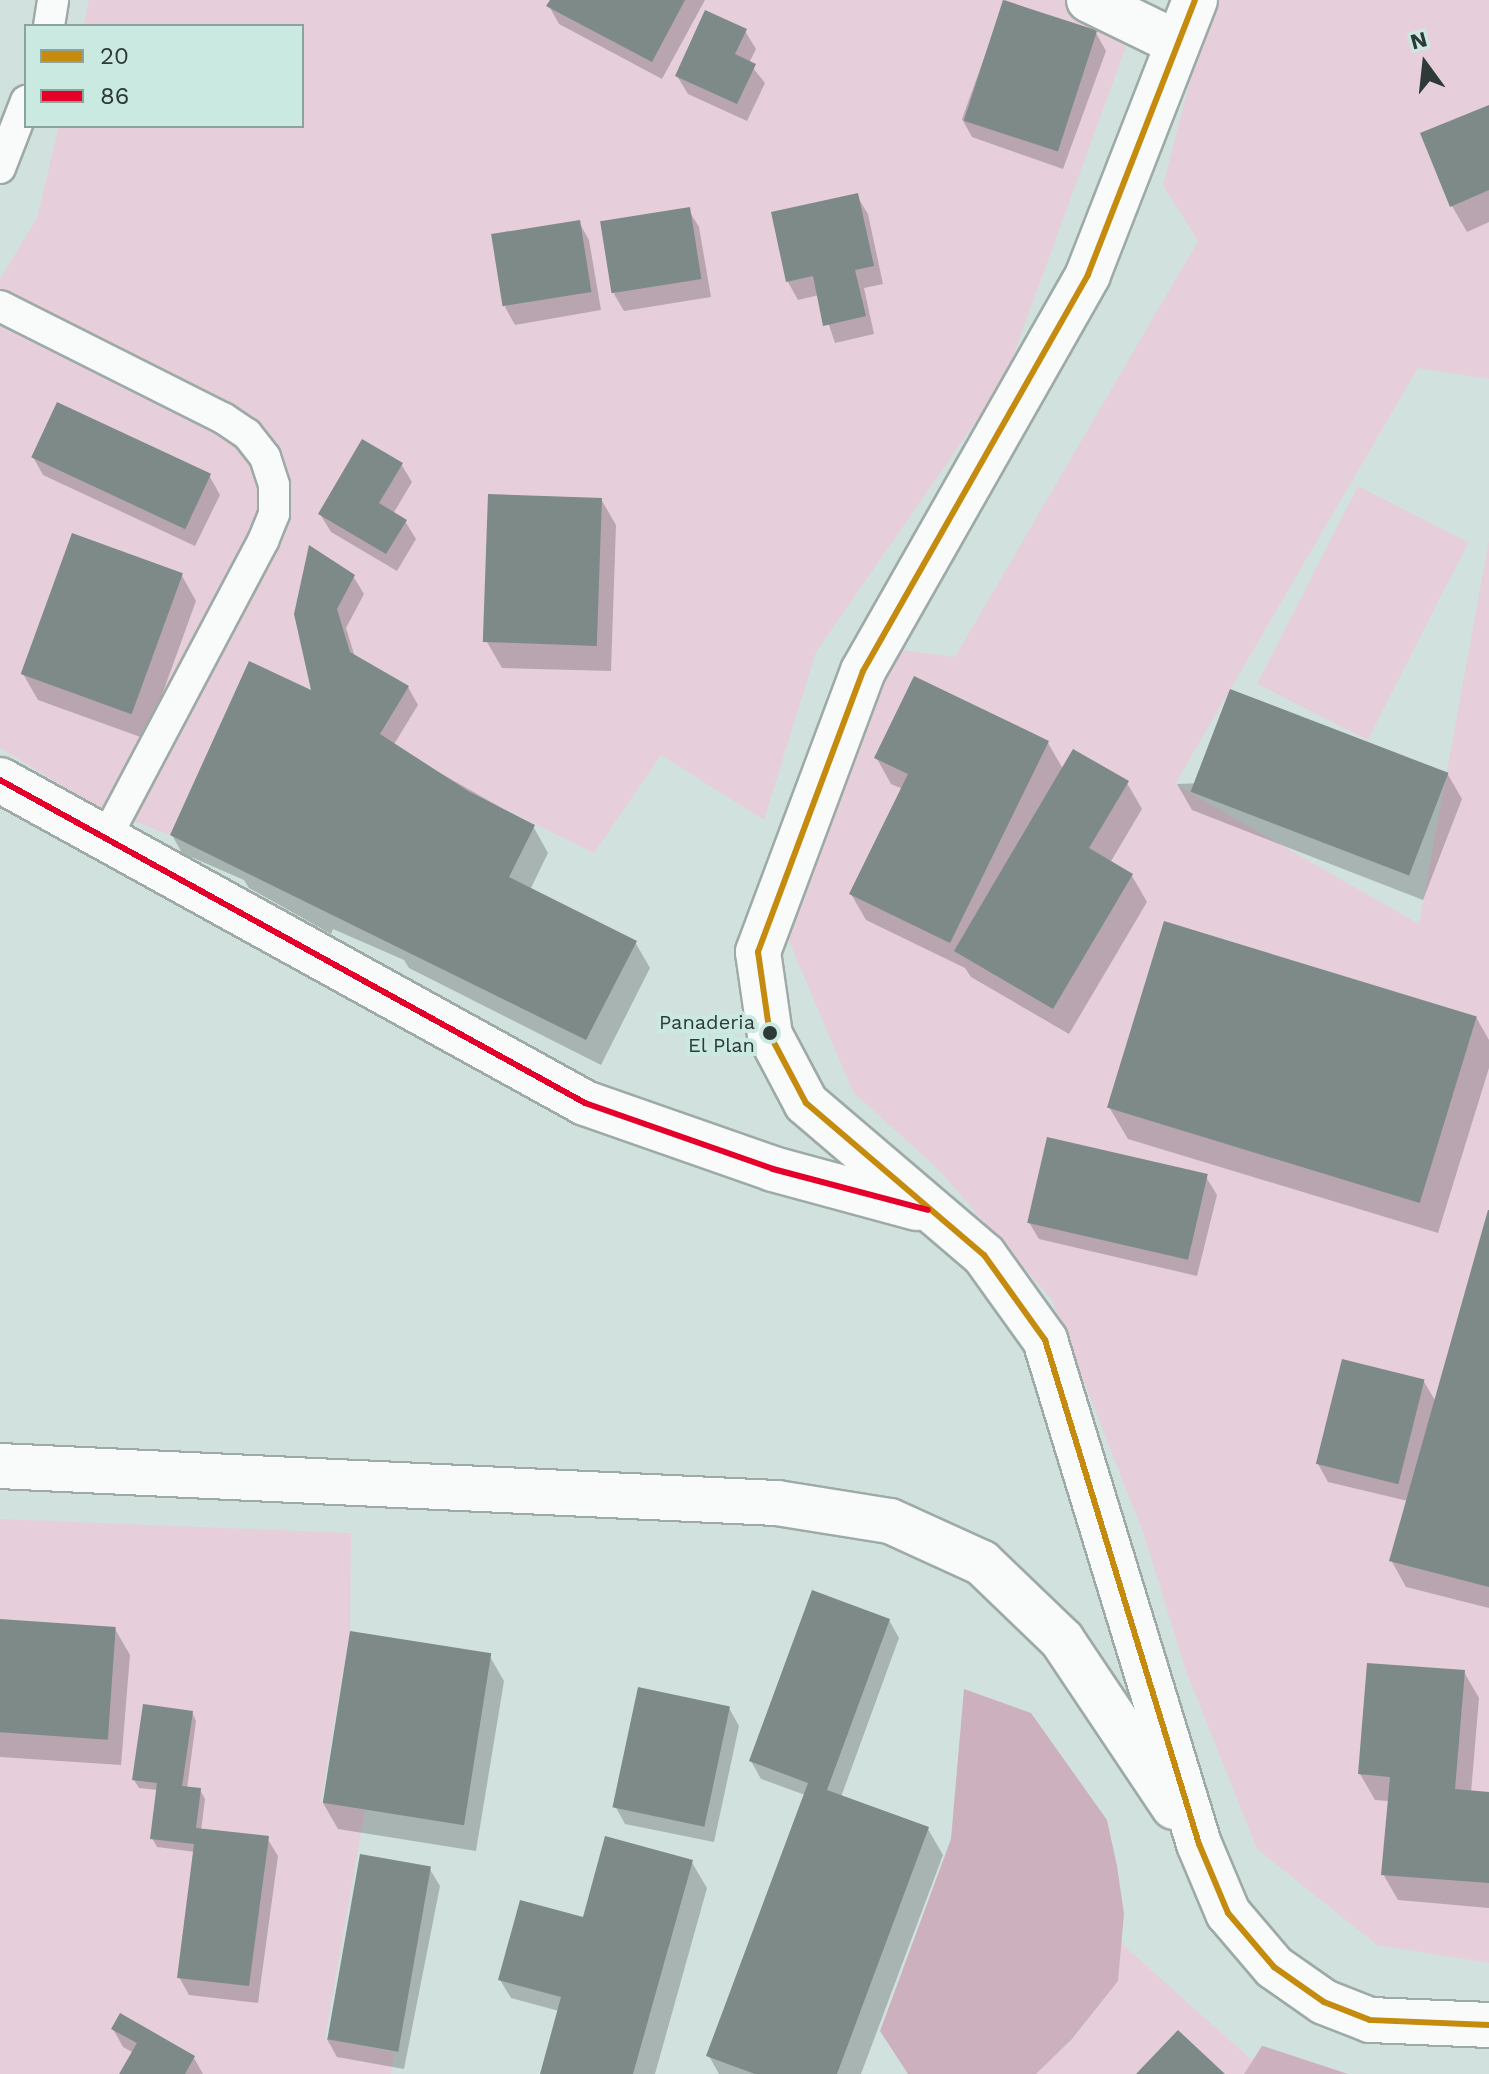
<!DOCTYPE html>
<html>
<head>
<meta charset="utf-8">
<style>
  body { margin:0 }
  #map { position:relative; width:1489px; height:2074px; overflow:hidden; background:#d1e2de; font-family:"Work Sans",sans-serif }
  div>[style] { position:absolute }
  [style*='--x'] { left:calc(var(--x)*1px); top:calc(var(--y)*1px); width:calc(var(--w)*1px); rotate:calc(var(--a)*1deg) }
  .green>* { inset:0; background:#e6cfdb; transform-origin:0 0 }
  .forest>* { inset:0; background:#cdb0be }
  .shadow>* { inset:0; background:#0003 }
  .building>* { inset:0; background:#7d8a87; transform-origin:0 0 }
  .roads { filter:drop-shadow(2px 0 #9daaa6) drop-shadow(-2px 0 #9daaa6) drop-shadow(0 2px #9daaa6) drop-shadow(0 -2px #9daaa6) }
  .service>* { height:30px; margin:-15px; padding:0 15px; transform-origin:15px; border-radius:15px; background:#f8fbfa }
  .minor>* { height:44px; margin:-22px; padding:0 22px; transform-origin:22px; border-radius:22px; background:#f8fbfa }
  .bus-1>* { height:6px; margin:-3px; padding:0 3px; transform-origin:3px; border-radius:3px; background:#c58b0e }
  .bus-2>* { height:6px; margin:-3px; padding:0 3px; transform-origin:3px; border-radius:3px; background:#e4002b }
  .dots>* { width:22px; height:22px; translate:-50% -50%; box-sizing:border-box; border:4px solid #cae9e1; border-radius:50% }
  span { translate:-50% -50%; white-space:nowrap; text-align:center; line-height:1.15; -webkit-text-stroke:8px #cae9e1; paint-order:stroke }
  .bus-label { font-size:20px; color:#2e3a37 }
  .right { translate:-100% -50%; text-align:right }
  .legend { position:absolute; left:24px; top:24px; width:280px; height:104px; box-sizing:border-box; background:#cae9e1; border:2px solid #8ca39d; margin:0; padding:10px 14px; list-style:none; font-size:24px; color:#2e3a37 }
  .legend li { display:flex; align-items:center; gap:16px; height:40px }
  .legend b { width:40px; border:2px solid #8ca39d }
  .north { position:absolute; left:1385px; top:24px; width:80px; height:80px; -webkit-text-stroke:6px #cae9e1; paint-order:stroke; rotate:345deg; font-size:22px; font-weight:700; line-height:32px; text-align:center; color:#2e3a37 }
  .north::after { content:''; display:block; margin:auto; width:28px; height:36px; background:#2e3a37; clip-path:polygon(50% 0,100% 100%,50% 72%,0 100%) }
</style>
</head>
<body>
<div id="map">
  <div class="green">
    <div style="clip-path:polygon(89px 0,1143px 0,1004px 381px,816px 652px,764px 820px,661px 755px,594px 853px,468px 791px,380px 734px,409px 686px,350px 652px,337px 609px,354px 575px,309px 546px,294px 614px,311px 690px,249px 662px,170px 835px,97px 807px,0 748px,0 279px,37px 218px,59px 126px,302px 126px,302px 26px,83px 26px)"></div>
    <div style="clip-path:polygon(1218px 0,1489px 0,1489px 379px,1418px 368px,1175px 784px,1419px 924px,1489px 540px,1489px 1963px,1377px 1945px,1257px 1849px,1185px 1668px,1144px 1535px,1052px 1300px,938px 1169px,853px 1092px,783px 927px,886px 648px,955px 657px,1198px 241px,1163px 185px,1205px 22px)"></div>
    <div style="left:1358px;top:486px;width:124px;height:222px;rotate:27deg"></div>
    <div style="clip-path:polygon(0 1519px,351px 1533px,350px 1631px,321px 1802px,365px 1810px,325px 2039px,394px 2052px,391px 2074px,0 2074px)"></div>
    <div style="clip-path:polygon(1121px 1943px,1253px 2061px,1244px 2074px,1036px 2074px,1072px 2039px,1118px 1981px)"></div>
  </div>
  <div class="forest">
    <div style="clip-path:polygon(964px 1689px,1031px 1713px,1107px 1820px,1117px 1866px,1124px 1914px,1118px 1981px,1072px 2039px,1036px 2074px,908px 2074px,880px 2031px,951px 1839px)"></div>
    <div style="clip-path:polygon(1262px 2046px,1263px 2046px,1348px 2074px,1244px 2074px)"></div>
  </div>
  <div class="shadow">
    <div style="clip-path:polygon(552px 0,705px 0,662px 79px,559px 24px,549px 6px)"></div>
    <div style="clip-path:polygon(1005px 0,1096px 33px,1106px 51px,1063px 169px,972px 137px,962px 119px)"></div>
    <div style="clip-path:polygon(745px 31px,756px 49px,749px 63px,765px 83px,747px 121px,688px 94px,677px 76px)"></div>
    <div style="clip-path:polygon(1489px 107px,1489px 222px,1467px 232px,1452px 206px)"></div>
    <div style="clip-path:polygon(857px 196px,868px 214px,883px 284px,864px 288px,874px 334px,835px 343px,819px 295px,798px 300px,788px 282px,773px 213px)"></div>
    <div style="clip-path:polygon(688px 209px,699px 227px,711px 297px,624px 311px,614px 294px)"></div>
    <div style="clip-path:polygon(579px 222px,589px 240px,601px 310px,515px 325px,505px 307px)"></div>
    <div style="clip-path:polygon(33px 457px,210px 477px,220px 495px,195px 546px,43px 475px)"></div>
    <div style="clip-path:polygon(401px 464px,412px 482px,393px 514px,405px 521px,416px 539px,397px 571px,331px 532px,320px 514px)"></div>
    <div style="clip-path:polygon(601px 499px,616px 525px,611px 671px,502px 668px,487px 642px)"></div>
    <div style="clip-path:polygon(181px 574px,196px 601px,146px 739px,38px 700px,23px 674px)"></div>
    <div style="clip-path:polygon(353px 576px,364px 594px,346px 628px,355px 657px,408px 687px,418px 705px,393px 746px,533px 826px,548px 853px,530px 890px,635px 942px,650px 968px,601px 1065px,409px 968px,404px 960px,333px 929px,331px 934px,249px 888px,244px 880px,182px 853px,172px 835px,317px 695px,296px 614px)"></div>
    <div style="clip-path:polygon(1048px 743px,1063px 769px,1127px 783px,1142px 809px,1110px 863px,1132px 876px,1147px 902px,1069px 1034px,971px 977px,965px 968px,866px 920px,851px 894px,903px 789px,891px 784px,876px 757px)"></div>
    <div style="clip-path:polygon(1447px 773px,1462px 799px,1423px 900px,1192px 810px,1177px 784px)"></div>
    <div style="clip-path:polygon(1476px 1017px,1489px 1040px,1489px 1068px,1438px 1233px,1128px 1139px,1109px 1107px)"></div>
    <div style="clip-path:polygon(1206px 1177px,1217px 1195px,1197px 1276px,1039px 1239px,1028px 1221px)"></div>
    <div style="clip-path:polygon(1489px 1214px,1489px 1608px,1406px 1587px,1391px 1560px,1408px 1501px,1328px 1482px,1318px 1464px,1423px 1380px,1436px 1402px)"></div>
    <div style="clip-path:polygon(889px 1620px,899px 1638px,841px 1797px,928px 1829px,943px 1855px,861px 2074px,719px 2074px,709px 2056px,805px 1795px,761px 1779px,751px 1761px)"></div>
    <div style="clip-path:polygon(0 1621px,115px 1629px,130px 1655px,121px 1765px,0 1757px)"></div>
    <div style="clip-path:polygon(489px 1655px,504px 1681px,476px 1851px,338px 1829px,323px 1803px)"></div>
    <div style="clip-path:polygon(1464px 1672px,1479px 1698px,1471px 1793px,1489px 1794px,1489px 1908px,1398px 1900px,1383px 1874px,1389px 1801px,1375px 1800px,1360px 1774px)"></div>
    <div style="clip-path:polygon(729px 1708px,739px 1726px,714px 1842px,625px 1824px,615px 1806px)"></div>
    <div style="clip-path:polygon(192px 1712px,196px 1721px,187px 1789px,200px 1790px,205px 1799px,201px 1831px,267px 1838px,278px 1856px,258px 2003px,189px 1995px,179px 1977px,195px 1852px,157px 1847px,152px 1838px,158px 1790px,139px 1788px,134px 1780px)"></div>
    <div style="clip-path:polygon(691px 1861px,707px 1888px,655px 2074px,542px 2074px,559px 2011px,511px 1998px,500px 1980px,581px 1918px)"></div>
    <div style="clip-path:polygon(429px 1868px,440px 1886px,404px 2069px,337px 2057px,327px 2039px)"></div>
    <div style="clip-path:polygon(113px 2029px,194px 2058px,203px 2074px,121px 2074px,134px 2053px,123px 2047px)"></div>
  </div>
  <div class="building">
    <div style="clip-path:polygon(550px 0,685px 0,652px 62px,546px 6px)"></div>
    <div style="left:1003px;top:0;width:99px;height:127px;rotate:18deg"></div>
    <div style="clip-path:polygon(705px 10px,747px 29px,735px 54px,756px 64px,737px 104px,675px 76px)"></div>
    <div style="clip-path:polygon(1489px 105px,1489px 190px,1450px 207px,1420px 133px)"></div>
    <div style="clip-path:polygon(858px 193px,874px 266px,855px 270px,866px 316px,823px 326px,813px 276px,786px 282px,771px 212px)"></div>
    <div style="left:690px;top:207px;width:73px;height:91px;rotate:81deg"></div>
    <div style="left:580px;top:220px;width:73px;height:90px;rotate:81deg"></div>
    <div style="left:57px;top:402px;width:170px;height:61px;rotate:25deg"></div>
    <div style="clip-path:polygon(362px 439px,403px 463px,379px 503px,407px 520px,386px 554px,318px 514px)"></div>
    <div style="left:488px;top:494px;width:114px;height:148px;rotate:2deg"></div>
    <div style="left:72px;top:533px;width:118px;height:150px;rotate:20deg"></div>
    <div style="clip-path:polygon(309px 545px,355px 575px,337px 609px,350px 652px,409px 686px,380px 734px,468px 791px,535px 825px,509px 877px,637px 941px,586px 1040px,170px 835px,249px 661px,311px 690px,294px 614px)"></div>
    <div style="clip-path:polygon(914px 676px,1049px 741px,950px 943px,849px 894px,908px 774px,874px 758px)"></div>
    <div style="left:1230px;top:689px;width:234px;height:110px;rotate:21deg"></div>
    <div style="clip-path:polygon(1073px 749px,1129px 781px,1089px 848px,1133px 874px,1053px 1009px,954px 951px)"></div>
    <div style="left:1164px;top:921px;width:327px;height:195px;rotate:17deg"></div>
    <div style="left:1047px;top:1137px;width:165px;height:88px;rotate:13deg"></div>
    <div style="clip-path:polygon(1488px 1210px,1489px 1210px,1489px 1587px,1389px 1561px)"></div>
    <div style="left:1342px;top:1359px;width:85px;height:108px;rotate:14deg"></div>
    <div style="clip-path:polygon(812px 1590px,890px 1619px,827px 1790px,929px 1827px,837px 2074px,755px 2074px,706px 2056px,808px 1783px,749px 1761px)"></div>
    <div style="left:0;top:1619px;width:116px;height:113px;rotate:4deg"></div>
    <div style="left:350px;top:1631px;width:143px;height:174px;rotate:9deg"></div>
    <div style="clip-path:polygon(1367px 1663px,1465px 1670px,1455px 1789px,1489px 1792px,1489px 1883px,1381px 1875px,1390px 1777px,1358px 1774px)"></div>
    <div style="left:638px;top:1687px;width:94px;height:123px;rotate:12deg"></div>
    <div style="clip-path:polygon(143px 1704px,193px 1711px,182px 1786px,201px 1788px,196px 1828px,269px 1836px,249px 1986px,177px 1978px,194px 1844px,150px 1839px,157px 1783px,132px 1780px)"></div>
    <div style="clip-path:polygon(605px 1836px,693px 1860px,633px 2074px,540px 2074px,561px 1997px,498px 1980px,520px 1900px,583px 1917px)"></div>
    <div style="left:360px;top:1854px;width:72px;height:188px;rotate:10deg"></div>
    <div style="clip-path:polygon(120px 2013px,195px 2056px,185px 2074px,119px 2074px,137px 2043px,111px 2029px)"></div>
    <div style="clip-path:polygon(1178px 2030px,1225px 2074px,1136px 2074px)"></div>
  </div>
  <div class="roads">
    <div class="service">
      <div style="--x:49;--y:26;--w:26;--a:-81"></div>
      <div style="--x:0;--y:168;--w:72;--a:-68.8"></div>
      <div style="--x:0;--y:306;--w:250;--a:26.7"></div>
      <div style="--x:223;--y:418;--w:29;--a:34"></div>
      <div style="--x:247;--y:434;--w:29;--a:52"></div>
      <div style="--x:265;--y:457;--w:29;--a:72"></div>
      <div style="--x:274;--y:485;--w:29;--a:90"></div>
      <div style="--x:274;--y:514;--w:29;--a:112"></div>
      <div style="--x:263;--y:541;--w:336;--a:117.9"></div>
    </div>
    <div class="minor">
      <div style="--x:1089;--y:0;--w:96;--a:26"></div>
      <div style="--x:1195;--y:0;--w:295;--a:111.3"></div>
      <div style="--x:1088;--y:275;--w:455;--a:119.6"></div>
      <div style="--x:863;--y:671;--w:300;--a:110.5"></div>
      <div style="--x:758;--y:952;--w:84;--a:81.8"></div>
      <div style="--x:770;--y:1035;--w:77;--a:62.1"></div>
      <div style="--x:806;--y:1103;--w:234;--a:40.5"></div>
      <div style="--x:984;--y:1255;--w:105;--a:54.3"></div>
      <div style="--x:1045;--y:1340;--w:527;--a:73.01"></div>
      <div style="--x:1199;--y:1844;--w:75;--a:67.2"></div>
      <div style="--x:1228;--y:1913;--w:71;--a:49.6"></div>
      <div style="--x:1274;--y:1967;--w:61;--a:35"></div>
      <div style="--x:1324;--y:2002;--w:49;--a:21.4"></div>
      <div style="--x:1370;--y:2020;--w:119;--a:2.4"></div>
      <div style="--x:0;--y:780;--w:668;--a:28.9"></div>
      <div style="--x:585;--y:1103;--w:199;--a:19.3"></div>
      <div style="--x:773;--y:1169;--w:149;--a:15.2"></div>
      <div style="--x:0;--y:1466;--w:778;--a:2.73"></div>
      <div style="--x:777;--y:1503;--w:114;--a:9.1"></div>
      <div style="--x:890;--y:1521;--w:101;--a:24.5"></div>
      <div style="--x:982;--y:1563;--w:111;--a:43.9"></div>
      <div style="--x:1062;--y:1640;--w:201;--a:56.2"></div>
    </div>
  </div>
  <div class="bus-1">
    <div style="--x:1195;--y:0;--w:295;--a:111.3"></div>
    <div style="--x:1088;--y:275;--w:455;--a:119.6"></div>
    <div style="--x:863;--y:671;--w:300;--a:110.5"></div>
    <div style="--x:758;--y:952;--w:84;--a:81.8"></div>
    <div style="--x:770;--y:1035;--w:77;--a:62.1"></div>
    <div style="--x:806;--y:1103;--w:234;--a:40.5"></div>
    <div style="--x:984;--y:1255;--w:105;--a:54.3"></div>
    <div style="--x:1045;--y:1340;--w:527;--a:73.01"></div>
    <div style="--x:1199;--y:1844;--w:75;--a:67.2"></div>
    <div style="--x:1228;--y:1913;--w:71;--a:49.6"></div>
    <div style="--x:1274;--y:1967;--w:61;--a:35"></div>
    <div style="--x:1324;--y:2002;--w:49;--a:21.4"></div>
    <div style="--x:1370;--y:2020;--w:119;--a:2.4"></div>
  </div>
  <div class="bus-2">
    <div style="--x:0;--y:780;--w:668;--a:28.9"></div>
    <div style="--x:585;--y:1103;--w:199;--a:19.3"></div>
    <div style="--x:773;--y:1169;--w:160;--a:14.8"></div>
  </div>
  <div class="dots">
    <div style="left:770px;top:1033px;background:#2e3a37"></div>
  </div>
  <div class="bus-label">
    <span class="right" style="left:755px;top:1034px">Panaderia<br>El Plan</span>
  </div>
  <ul class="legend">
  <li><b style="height:10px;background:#c58b0e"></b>20</li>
  <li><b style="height:10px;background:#e4002b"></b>86</li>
  </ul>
  <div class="north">N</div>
</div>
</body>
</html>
